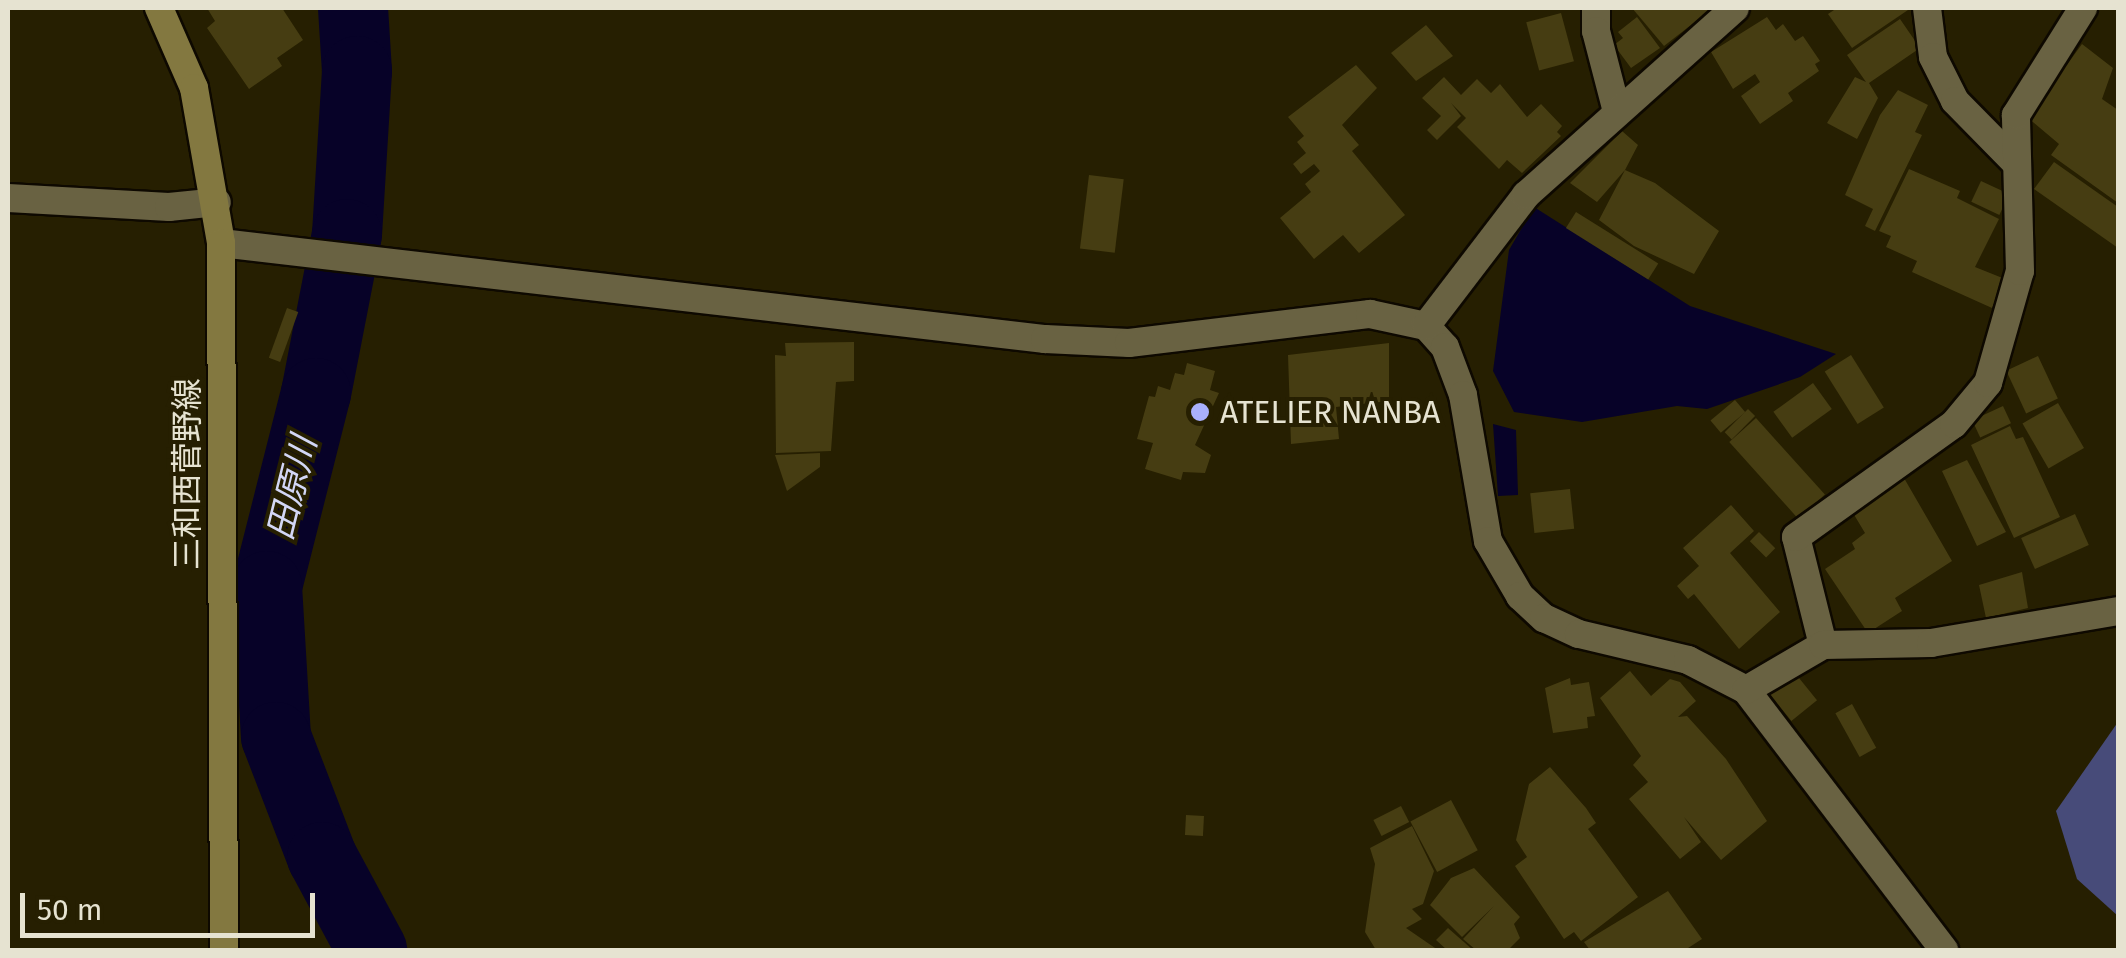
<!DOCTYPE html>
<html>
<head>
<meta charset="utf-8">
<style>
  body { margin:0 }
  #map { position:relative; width:2126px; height:958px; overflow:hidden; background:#261f01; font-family:"Fira Sans","Noto Sans JP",sans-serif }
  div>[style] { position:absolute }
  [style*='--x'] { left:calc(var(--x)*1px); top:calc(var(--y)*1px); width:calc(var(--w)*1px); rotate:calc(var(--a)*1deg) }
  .forest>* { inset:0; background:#474b79 }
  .water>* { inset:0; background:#070228 }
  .river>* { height:70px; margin:-35px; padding:0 35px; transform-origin:35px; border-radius:35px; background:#070228 }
  .building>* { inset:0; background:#463d12; transform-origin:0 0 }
  .roads { filter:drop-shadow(2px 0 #0e0900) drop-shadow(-2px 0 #0e0900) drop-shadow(0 2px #0e0900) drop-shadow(0 -2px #0e0900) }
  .minor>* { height:28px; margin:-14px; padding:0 14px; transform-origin:14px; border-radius:14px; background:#696242 }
  .secondary>* { height:28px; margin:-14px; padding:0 14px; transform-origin:14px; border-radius:14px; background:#837840 }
  .dots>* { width:28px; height:28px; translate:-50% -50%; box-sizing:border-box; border:5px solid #261f01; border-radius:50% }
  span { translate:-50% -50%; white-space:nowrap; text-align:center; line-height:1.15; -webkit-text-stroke:8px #261f01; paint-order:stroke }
  .poi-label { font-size:32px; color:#e6e3d1 }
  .left { translate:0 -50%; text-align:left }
  .street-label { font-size:32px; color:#e6e3d1 }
  .water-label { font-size:35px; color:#d3d7f6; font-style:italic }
  .frame { position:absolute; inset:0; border:10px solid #e6e3d1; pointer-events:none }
  .scale { position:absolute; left:20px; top:893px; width:295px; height:45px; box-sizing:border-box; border:5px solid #e6e3d1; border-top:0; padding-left:12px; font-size:30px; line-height:35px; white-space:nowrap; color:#e6e3d1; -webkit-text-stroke:8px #261f01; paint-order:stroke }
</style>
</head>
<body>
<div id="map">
  <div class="forest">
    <div style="clip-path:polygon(2118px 722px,2118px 916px,2077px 879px,2056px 811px)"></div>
  </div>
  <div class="water">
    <div style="clip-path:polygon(1534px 207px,1690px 306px,1836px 354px,1800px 377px,1707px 409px,1677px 406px,1582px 422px,1514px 412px,1493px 371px,1509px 250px)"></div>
    <div style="clip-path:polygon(1493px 424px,1516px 430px,1518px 495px,1498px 496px)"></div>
  </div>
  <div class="river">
    <div style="--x:353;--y:8;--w:63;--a:86.4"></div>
    <div style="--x:357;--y:71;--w:163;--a:93.5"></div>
    <div style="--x:347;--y:234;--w:162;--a:101"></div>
    <div style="--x:316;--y:393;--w:199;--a:104.2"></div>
    <div style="--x:267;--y:586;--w:151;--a:86.6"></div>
    <div style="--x:276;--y:737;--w:129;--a:69"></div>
    <div style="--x:322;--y:857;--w:106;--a:61.7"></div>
  </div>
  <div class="building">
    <div style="clip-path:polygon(207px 8px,282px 8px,303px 40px,277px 58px,282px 66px,249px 89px,207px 28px,215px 21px)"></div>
    <div style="clip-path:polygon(1632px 8px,1713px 8px,1664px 46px)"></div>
    <div style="clip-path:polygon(1837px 8px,1906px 8px,1908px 10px,1852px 48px,1828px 14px)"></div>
    <div style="left:1561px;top:13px;width:50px;height:36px;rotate:75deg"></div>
    <div style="clip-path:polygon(1637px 17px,1660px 48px,1631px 68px,1614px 45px,1623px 38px,1618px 32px)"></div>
    <div style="clip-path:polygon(1767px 17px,1776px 30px,1783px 24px,1795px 41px,1803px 36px,1820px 61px,1815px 64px,1819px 71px,1788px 93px,1793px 101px,1760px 124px,1741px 96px,1760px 82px,1755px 74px,1733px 89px,1711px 52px)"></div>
    <div style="clip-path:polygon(1900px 19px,1920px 48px,1869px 83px,1878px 98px,1857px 139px,1827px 123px,1855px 77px,1866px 82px,1847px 55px)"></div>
    <div style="clip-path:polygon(1426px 25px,1453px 56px,1416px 81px,1391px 53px)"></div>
    <div style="clip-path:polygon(2082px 44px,2113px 68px,2102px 99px,2118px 110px,2118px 203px,2051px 155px,2059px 144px,2028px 118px)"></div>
    <div style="clip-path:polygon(1356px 65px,1377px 88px,1342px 125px,1359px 145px,1352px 151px,1405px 215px,1359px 253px,1343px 235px,1314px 259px,1280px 218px,1311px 192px,1305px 184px,1320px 171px,1314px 164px,1301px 174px,1293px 164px,1306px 153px,1297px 142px,1304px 136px,1288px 117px)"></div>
    <div style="clip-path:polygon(1444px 77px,1461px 95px,1477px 79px,1491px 93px,1500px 84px,1527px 117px,1541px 104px,1562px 126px,1557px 132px,1561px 136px,1522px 173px,1507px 160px,1499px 169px,1457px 127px,1466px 118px,1451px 103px,1461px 116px,1437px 140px,1427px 130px,1441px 116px,1422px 98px)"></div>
    <div style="clip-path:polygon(1898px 90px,1928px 105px,1915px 132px,1922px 135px,1875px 231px,1865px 226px,1873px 209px,1845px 195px,1880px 115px)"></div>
    <div style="clip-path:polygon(1622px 131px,1638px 145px,1625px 170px,1655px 183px,1719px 231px,1694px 274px,1634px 246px,1599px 220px,1625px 170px,1597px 202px,1570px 183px)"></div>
    <div style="clip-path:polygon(2054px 162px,2118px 207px,2118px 248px,2034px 189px)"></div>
    <div style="clip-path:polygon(1909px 169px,1960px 191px,1957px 198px,1999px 219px,1975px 267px,2005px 279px,1992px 308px,1912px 272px,1917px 261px,1886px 247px,1891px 236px,1879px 231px)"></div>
    <div style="left:1089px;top:175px;width:35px;height:74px;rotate:7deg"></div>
    <div style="left:1981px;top:181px;width:31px;height:23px;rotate:25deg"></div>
    <div style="left:1576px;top:212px;width:97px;height:19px;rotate:32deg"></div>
    <div style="left:287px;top:308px;width:12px;height:53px;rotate:20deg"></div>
    <div style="clip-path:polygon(854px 342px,854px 381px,836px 382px,831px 451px,776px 453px,775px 355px,786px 356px,785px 343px)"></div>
    <div style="clip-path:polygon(1389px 343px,1389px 401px,1336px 407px,1339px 439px,1291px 444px,1288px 355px)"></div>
    <div style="left:1851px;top:355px;width:62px;height:31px;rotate:58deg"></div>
    <div style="left:2038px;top:356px;width:47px;height:35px;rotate:65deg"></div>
    <div style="clip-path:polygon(1187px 363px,1215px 371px,1210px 390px,1219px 393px,1195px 445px,1211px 455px,1205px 473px,1183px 472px,1181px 480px,1145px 469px,1153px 443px,1137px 439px,1149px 396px,1155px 397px,1158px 386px,1170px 390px,1175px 373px,1184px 375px)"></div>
    <div style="left:1813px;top:383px;width:32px;height:49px;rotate:54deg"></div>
    <div style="left:1735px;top:400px;width:16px;height:32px;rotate:50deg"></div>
    <div style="left:2058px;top:403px;width:52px;height:41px;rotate:60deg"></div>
    <div style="left:2003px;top:406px;width:19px;height:34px;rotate:65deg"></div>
    <div style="left:1748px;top:409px;width:10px;height:33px;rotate:45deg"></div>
    <div style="left:1756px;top:418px;width:103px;height:36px;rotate:48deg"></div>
    <div style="clip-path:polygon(2010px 426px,2016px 439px,2023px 437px,2060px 517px,2014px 538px,1971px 445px)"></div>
    <div style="clip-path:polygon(820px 453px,820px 467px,787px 491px,775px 455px)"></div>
    <div style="clip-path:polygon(1967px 460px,2006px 532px,1977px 546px,1942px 471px)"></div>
    <div style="clip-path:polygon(1904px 478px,1952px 561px,1895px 598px,1902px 611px,1868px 633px,1825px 569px,1855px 549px,1852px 543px,1865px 533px,1853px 513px)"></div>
    <div style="left:1570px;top:489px;width:40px;height:40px;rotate:84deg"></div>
    <div style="clip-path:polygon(1731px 505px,1754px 531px,1730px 553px,1780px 612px,1739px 649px,1694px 594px,1688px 599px,1677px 586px,1699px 566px,1683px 548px)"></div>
    <div style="left:2075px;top:514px;width:34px;height:59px;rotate:66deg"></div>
    <div style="left:1759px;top:532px;width:23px;height:13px;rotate:45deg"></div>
    <div style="clip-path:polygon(2022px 572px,2028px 608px,1986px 618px,1979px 585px)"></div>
    <div style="clip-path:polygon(1630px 671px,1651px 696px,1670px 679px,1680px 682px,1696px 701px,1678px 717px,1687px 716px,1726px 759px,1767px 821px,1721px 860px,1684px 817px,1701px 842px,1680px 859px,1629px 799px,1648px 782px,1633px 765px,1641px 756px,1600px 698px)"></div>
    <div style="left:1795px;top:673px;width:35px;height:33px;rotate:51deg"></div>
    <div style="clip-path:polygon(1570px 678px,1571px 685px,1589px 682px,1595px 716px,1587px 717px,1588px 728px,1553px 733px,1545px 688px)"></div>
    <div style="left:1852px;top:704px;width:50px;height:19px;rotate:61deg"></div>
    <div style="clip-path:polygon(1550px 767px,1586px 808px,1596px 823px,1588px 829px,1638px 897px,1581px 941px,1574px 932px,1564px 939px,1515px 866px,1527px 857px,1516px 840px,1529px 784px)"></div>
    <div style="left:1451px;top:800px;width:57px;height:46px;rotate:62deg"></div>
    <div style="left:1401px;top:806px;width:18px;height:31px;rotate:63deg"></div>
    <div style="left:1186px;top:815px;width:18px;height:20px;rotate:3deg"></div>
    <div style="clip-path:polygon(1412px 826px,1434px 871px,1423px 904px,1412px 909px,1422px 919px,1406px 928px,1438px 950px,1376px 950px,1365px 932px,1375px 864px,1370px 848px)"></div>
    <div style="clip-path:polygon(1474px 868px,1520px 917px,1514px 924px,1520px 938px,1508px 950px,1476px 950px,1463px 939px,1494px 906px,1462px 937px,1430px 905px,1451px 878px)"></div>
    <div style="clip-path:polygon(1668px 891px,1702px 939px,1685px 950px,1590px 950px,1584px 942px)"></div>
    <div style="clip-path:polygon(1448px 928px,1473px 950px,1447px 950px,1436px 940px)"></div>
  </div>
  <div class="roads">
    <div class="minor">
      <div style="--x:1596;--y:8;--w:23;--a:90"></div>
      <div style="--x:1596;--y:31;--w:80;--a:75.4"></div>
      <div style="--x:1927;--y:8;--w:49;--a:83"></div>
      <div style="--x:1933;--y:57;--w:49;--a:63.4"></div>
      <div style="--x:1955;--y:101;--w:84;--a:45.5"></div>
      <div style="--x:8;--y:198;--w:161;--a:3.2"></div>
      <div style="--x:169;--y:207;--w:48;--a:-5.9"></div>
      <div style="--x:221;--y:243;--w:830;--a:6.65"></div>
      <div style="--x:1045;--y:339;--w:84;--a:2.7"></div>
      <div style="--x:1129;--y:343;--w:243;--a:-6.9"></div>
      <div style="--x:1370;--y:314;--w:57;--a:12.1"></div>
      <div style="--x:1426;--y:326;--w:28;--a:48"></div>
      <div style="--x:1445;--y:347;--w:51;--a:69.4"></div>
      <div style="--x:1463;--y:395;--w:148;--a:80.3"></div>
      <div style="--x:1488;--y:541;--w:64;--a:59.8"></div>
      <div style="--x:1520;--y:596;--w:33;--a:43"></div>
      <div style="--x:1544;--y:618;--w:38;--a:25"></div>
      <div style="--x:1579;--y:634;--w:112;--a:13.4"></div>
      <div style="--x:1688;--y:660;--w:65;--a:27.3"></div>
      <div style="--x:1746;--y:690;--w:327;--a:52.7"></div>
      <div style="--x:1426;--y:326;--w:165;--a:-52.6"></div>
      <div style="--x:1526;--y:195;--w:280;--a:-41.8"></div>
      <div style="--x:1823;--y:645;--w:111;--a:-104"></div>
      <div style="--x:1796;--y:537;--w:194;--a:-35.6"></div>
      <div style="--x:1954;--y:424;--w:53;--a:-50.3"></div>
      <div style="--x:1988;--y:383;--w:116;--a:-74.1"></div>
      <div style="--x:2020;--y:271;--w:156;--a:-91.5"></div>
      <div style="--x:2016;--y:115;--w:126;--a:-57.9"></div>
      <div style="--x:1746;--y:690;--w:89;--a:-30.3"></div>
      <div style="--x:1823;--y:645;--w:108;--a:-1.1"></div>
      <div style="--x:1931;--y:643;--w:190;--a:-9.7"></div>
    </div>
    <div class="secondary">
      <div style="--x:159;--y:8;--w:87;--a:66.4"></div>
      <div style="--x:194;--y:88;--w:157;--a:80.1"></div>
      <div style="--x:221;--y:243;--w:707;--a:89.76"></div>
    </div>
  </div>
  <div class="dots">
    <div style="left:1200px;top:412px;background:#a9b0fc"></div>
  </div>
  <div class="poi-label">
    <span class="left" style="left:1220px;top:412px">ATELIER NANBA</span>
  </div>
  <div class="street-label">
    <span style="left:187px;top:474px;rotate:-90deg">三和西菅野線</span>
  </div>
  <div class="water-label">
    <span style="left:292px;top:488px;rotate:-76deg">田原川</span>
  </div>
  <div class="frame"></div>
  <div class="scale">50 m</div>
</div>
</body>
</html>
